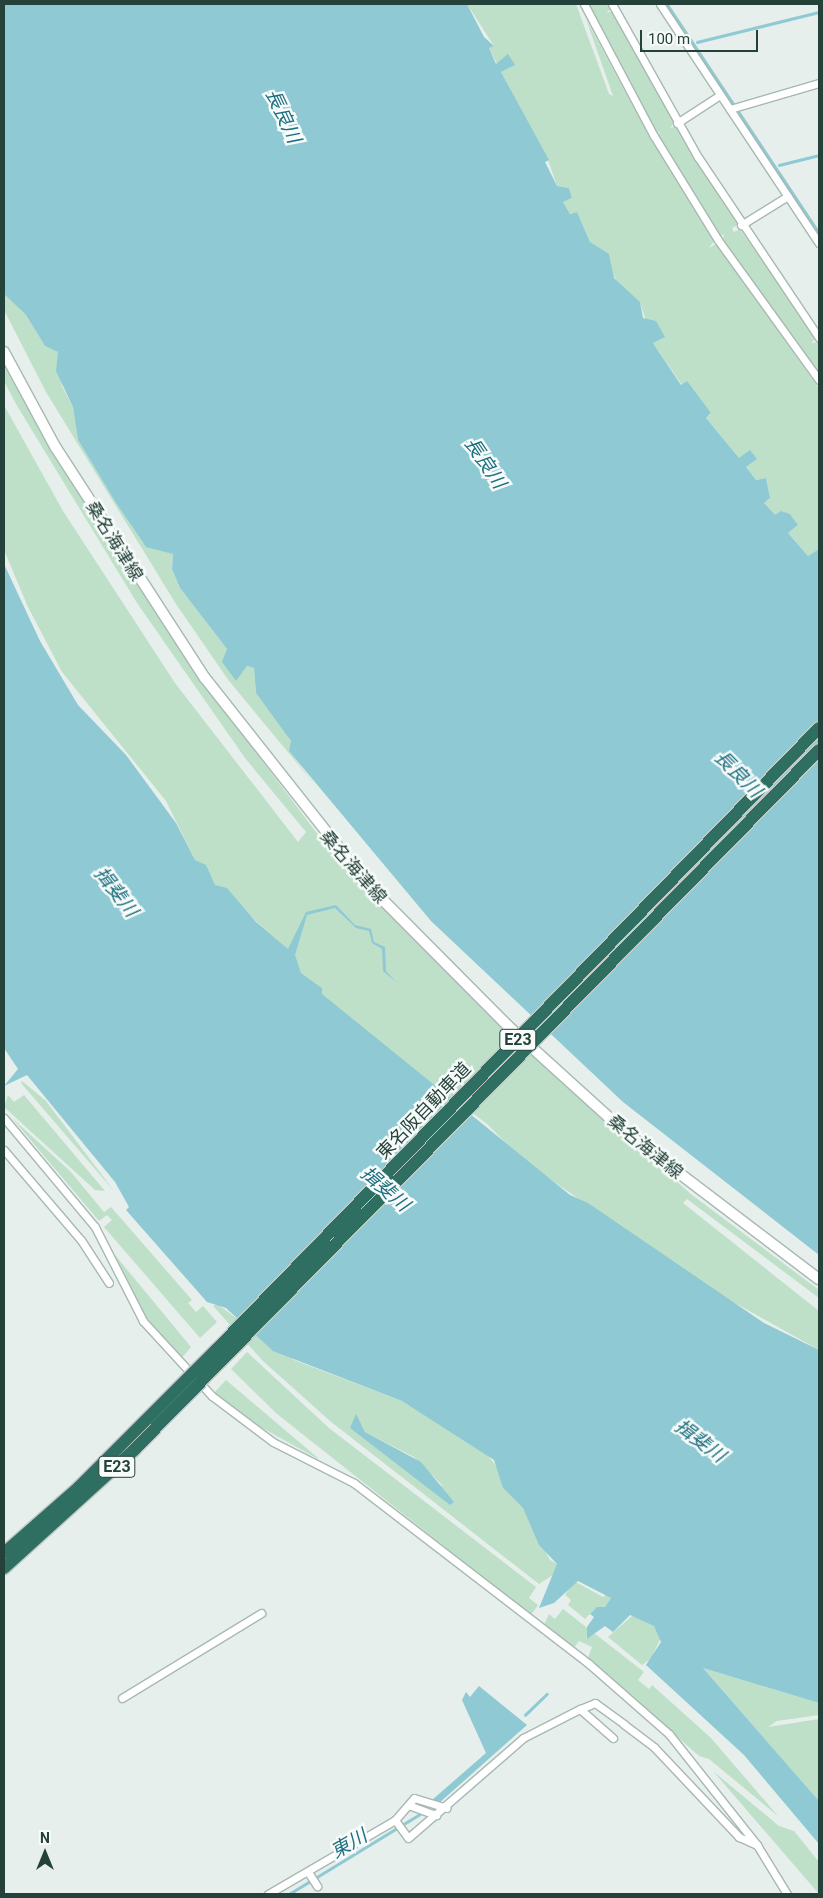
<!DOCTYPE html>
<html>
<head>
<meta charset="utf-8">
<style>
  body { margin:0 }
  #map { position:relative; width:823px; height:1898px; overflow:hidden; background:#e6efeb; font-family:Roboto,"Noto Sans JP",sans-serif }
  div>[style] { position:absolute }
  [style*='--x'] { left:calc(var(--x)*1px); top:calc(var(--y)*1px); width:calc(var(--w)*1px); rotate:calc(var(--a)*1deg) }
  .green>* { inset:0; background:#bfe0c8 }
  .water>* { inset:0; background:#8ec9d4 }
  .stream>* { height:2.5px; margin:-1.25px; padding:0 1.25px; transform-origin:1.25px; border-radius:1.25px; background:#8ec9d4 }
  .roads { filter:drop-shadow(1px 0 #a8b8b2) drop-shadow(-1px 0 #a8b8b2) drop-shadow(0 1px #a8b8b2) drop-shadow(0 -1px #a8b8b2) }
  .street>* { height:7px; margin:-3.5px; padding:0 3.5px; transform-origin:3.5px; border-radius:3.5px; background:#fff }
  .secondary>* { height:10px; margin:-5px; padding:0 5px; transform-origin:5px; border-radius:5px; background:#fff }
  .bridges { filter:drop-shadow(1px 0 #c2cac8) drop-shadow(-1px 0 #c2cac8) drop-shadow(0 1px #c2cac8) drop-shadow(0 -1px #c2cac8) }
  .highway-bridge>* { height:12px; margin:-6px; padding:0 6px; transform-origin:6px; border-radius:6px; background:#2f6f62 }
  span { translate:-50% -50%; white-space:nowrap; text-align:center; line-height:1.15; -webkit-text-stroke:5px #f7fbf9; paint-order:stroke }
  .shield-label span { padding:1px 4px; background:#f7fbf9; border:1px solid; border-radius:4px; -webkit-text-stroke-width:0 }
  .shield-label { font-size:16px; color:#24423a; font-weight:700 }
  .street-label { font-size:18px; color:#24423a }
  .water-label { font-size:19px; color:#1c6f80; font-style:italic }
  .frame { position:absolute; inset:0; border:5px solid #24423a; pointer-events:none }
  .north { position:absolute; left:20px; top:1828px; width:50px; height:50px; -webkit-text-stroke:4px #f7fbf9; paint-order:stroke; rotate:0deg; font-size:14px; font-weight:700; line-height:20px; text-align:center; color:#24423a }
  .north::after { content:''; display:block; margin:auto; width:18px; height:22px; background:#24423a; clip-path:polygon(50% 0,100% 100%,50% 72%,0 100%) }
  .scale { position:absolute; left:640px; top:30px; width:118px; height:22px; box-sizing:border-box; border:2px solid #24423a; border-top:0; padding-left:6px; font-size:15px; line-height:18px; white-space:nowrap; color:#24423a; -webkit-text-stroke:4px #f7fbf9; paint-order:stroke }
</style>
</head>
<body>
<div id="map">
  <div class="green">
    <div style="clip-path:polygon(467px 4px,576px 4px,609px 94px,613px 96px,586px 19px,649px 136px,714px 241px,709px 248px,716px 244px,818px 387px,819px 549px,808px 556px,788px 533px,798px 525px,790px 514px,775px 516px,764px 503px,770px 498px,766px 478px,756px 480px,746px 467px,757px 459px,739px 458px,706px 418px,711px 414px,687px 382px,682px 385px,653px 343px,640px 302px,619px 284px,610px 270px,611px 261px,590px 242px,577px 212px,570px 214px,563px 202px,572px 198px,569px 188px,557px 186px,547px 157px,501px 72px,514px 65px,497px 64px,489px 48px,494px 46px)"></div>
    <div style="clip-path:polygon(588px 4px,610px 4px,612px 9px,606px 12px,614px 12px,674px 122px,670px 129px,676px 125px,738px 225px,732px 228px,734px 232px,740px 229px,816px 338px,811px 343px,819px 342px,819px 374px,758px 292px,723px 239px,724px 234px,721px 236px,658px 135px,660px 131px,657px 133px)"></div>
    <div style="clip-path:polygon(4px 294px,26px 315px,45px 346px,58px 352px,62px 386px,73px 407px,78px 440px,116px 503px,143px 543px,173px 554px,172px 569px,180px 588px,227px 649px,236px 680px,247px 666px,254px 668px,256px 693px,280px 723px,293px 745px,289px 751px,316px 786px,229px 681px,176px 604px,46px 392px,4px 310px)"></div>
    <div style="clip-path:polygon(4px 360px,144px 595px,202px 681px,316px 832px,405px 931px,544px 1066px,692px 1195px,819px 1290px,819px 1298px,687px 1199px,683px 1203px,819px 1311px,819px 1350px,710px 1289px,525px 1162px,486px 1123px,384px 1049px,322px 994px,322px 988px,301px 973px,292px 953px,215px 885px,195px 860px,166px 801px,62px 672px,28px 607px,4px 550px,4px 405px,63px 511px,175px 683px,298px 842px,306px 832px,245px 758px,137px 603px,16px 404px,4px 381px)"></div>
    <div style="clip-path:polygon(22px 1081px,46px 1101px,114px 1191px,21px 1083px)"></div>
    <div style="clip-path:polygon(8px 1095px,14px 1102px,24px 1095px,105px 1191px,95px 1190px,4px 1107px)"></div>
    <div style="clip-path:polygon(12px 1118px,71px 1172px,104px 1212px,111px 1207px,192px 1300px,188px 1303px,196px 1312px,203px 1306px,217px 1322px,200px 1338px,104px 1227px,112px 1220px,107px 1215px,99px 1221px)"></div>
    <div style="clip-path:polygon(115px 1255px,191px 1347px,180px 1360px,146px 1317px)"></div>
    <div style="clip-path:polygon(evenodd,217px 1304px,294px 1360px,402px 1401px,484px 1451px,498px 1468px,503px 1488px,523px 1508px,550px 1560px,557px 1564px,556px 1573px,539px 1584px,330px 1421px,263px 1361px,213px 1306px,217px 1304px,362px 1425px,365px 1432px,414px 1457px,444px 1487px,350px 1428px,362px 1425px)"></div>
    <div style="clip-path:polygon(247px 1352px,329px 1428px,536px 1587px,529px 1598px,538px 1605px,531px 1615px,277px 1414px,231px 1369px)"></div>
    <div style="clip-path:polygon(226px 1380px,318px 1458px,318px 1459px,241px 1416px,214px 1393px)"></div>
    <div style="clip-path:polygon(574px 1581px,603px 1597px,607px 1594px,611px 1599px,605px 1607px,595px 1609px,585px 1619px,568px 1605px,571px 1600px,565px 1595px)"></div>
    <div style="clip-path:polygon(563px 1609px,590px 1630px,586px 1638px,594px 1633px,644px 1672px,638px 1680px,649px 1689px,652px 1685px,711px 1738px,778px 1816px,709px 1759px,699px 1756px,588px 1658px,592px 1647px,579px 1641px,574px 1648px,544px 1625px,549px 1614px,555px 1619px)"></div>
    <div style="clip-path:polygon(633px 1615px,654px 1626px,661px 1637px,651px 1659px,642px 1665px,608px 1637px)"></div>
    <div style="clip-path:polygon(703px 1668px,819px 1703px,819px 1715px,777px 1721px,768px 1727px,819px 1719px,819px 1801px)"></div>
    <div style="clip-path:polygon(713px 1771px,779px 1826px,794px 1831px,819px 1862px,819px 1894px)"></div>
  </div>
  <div class="water">
    <div style="clip-path:polygon(4px 4px,467px 4px,484px 37px,494px 46px,489px 48px,496px 64px,508px 54px,515px 65px,501px 72px,549px 160px,545px 162px,557px 186px,569px 188px,572px 198px,563px 202px,570px 214px,577px 212px,590px 242px,609px 254px,614px 278px,640px 302px,643px 318px,656px 321px,665px 337px,653px 343px,681px 385px,687px 381px,711px 413px,706px 418px,739px 458px,750px 450px,757px 459px,746px 467px,756px 480px,766px 478px,770px 498px,764px 503px,775px 515px,781px 511px,790px 514px,798px 525px,788px 533px,808px 556px,819px 549px,819px 1255px,623px 1102px,431px 921px,289px 751px,291px 741px,256px 693px,254px 668px,247px 666px,236px 681px,222px 662px,227px 649px,180px 588px,172px 569px,173px 554px,146px 547px,116px 503px,78px 440px,73px 407px,56px 371px,58px 352px,45px 346px,26px 315px,4px 294px)"></div>
    <div style="clip-path:polygon(4px 564px,40px 641px,78px 705px,126px 755px,176px 823px,195px 860px,206px 865px,215px 885px,227px 888px,255px 921px,288px 949px,306px 912px,336px 905px,355px 925px,371px 929px,374px 942px,385px 947px,386px 971px,396px 982px,383px 971px,382px 949px,372px 943px,369px 931px,356px 928px,335px 908px,307px 915px,295px 955px,301px 973px,322px 988px,322px 994px,570px 1195px,588px 1203px,764px 1323px,819px 1350px,819px 1703px,703px 1668px,819px 1801px,819px 1844px,744px 1755px,646px 1665px,661px 1642px,654px 1626px,630px 1615px,613px 1632px,605px 1626px,587px 1639px,587px 1627px,594px 1617px,590px 1614px,597px 1607px,605px 1607px,611px 1598px,578px 1581px,554px 1603px,539px 1608px,557px 1564px,539px 1545px,523px 1508px,503px 1488px,494px 1460px,402px 1401px,273px 1351px,226px 1308px,207px 1302px,126px 1210px,129px 1207px,115px 1182px,27px 1075px,4px 1086px,18px 1069px,4px 1048px)"></div>
    <div style="clip-path:polygon(356px 1414px,365px 1432px,421px 1462px,454px 1502px,450px 1505px,350px 1428px)"></div>
    <div style="clip-path:polygon(479px 1686px,527px 1725px,439px 1803px,432px 1800px,486px 1753px,462px 1700px,466px 1692px,470px 1697px)"></div>
  </div>
  <div class="stream">
    <div style="--x:667;--y:4;--w:275;--a:56.4"></div>
    <div style="--x:697;--y:42;--w:126;--a:-13.8"></div>
    <div style="--x:779;--y:165;--w:41;--a:-14"></div>
    <div style="--x:525;--y:1715;--w:30;--a:-44"></div>
    <div style="--x:289;--y:1894;--w:153;--a:-31.4"></div>
  </div>
  <div class="roads">
    <div class="street">
      <div style="--x:584;--y:4;--w:149;--a:62.1"></div>
      <div style="--x:654;--y:136;--w:122;--a:58.4"></div>
      <div style="--x:718;--y:240;--w:173;--a:54.2"></div>
      <div style="--x:612;--y:4;--w:176;--a:60.7"></div>
      <div style="--x:698;--y:157;--w:218;--a:56.2"></div>
      <div style="--x:660;--y:4;--w:287;--a:56.4"></div>
      <div style="--x:730;--y:109;--w:93;--a:-16.3"></div>
      <div style="--x:677;--y:123;--w:51;--a:-33.1"></div>
      <div style="--x:741;--y:225;--w:55;--a:-31.7"></div>
      <div style="--x:4;--y:1118;--w:142;--a:50.1"></div>
      <div style="--x:95;--y:1227;--w:106;--a:62.9"></div>
      <div style="--x:143;--y:1321;--w:102;--a:47.4"></div>
      <div style="--x:212;--y:1396;--w:76;--a:37"></div>
      <div style="--x:273;--y:1442;--w:91;--a:26.8"></div>
      <div style="--x:354;--y:1483;--w:297;--a:37.6"></div>
      <div style="--x:589;--y:1664;--w:106;--a:41.2"></div>
      <div style="--x:669;--y:1734;--w:142;--a:51.6"></div>
      <div style="--x:757;--y:1845;--w:20;--a:-156"></div>
      <div style="--x:739;--y:1837;--w:124;--a:-133.4"></div>
      <div style="--x:654;--y:1747;--w:38;--a:-143"></div>
      <div style="--x:624;--y:1724;--w:36;--a:-144"></div>
      <div style="--x:595;--y:1703;--w:16;--a:158"></div>
      <div style="--x:4;--y:1150;--w:118;--a:49.5"></div>
      <div style="--x:81;--y:1240;--w:51;--a:56.9"></div>
      <div style="--x:122;--y:1698;--w:163;--a:-31.4"></div>
      <div style="--x:411;--y:1806;--w:27;--a:20"></div>
      <div style="--x:395;--y:1820;--w:22;--a:54"></div>
      <div style="--x:408;--y:1838;--w:152;--a:-41"></div>
      <div style="--x:523;--y:1738;--w:64;--a:-27"></div>
      <div style="--x:580;--y:1709;--w:44;--a:41.3"></div>
      <div style="--x:757;--y:1845;--w:57;--a:58.5"></div>
      <div style="--x:308;--y:1872;--w:17;--a:57"></div>
      <div style="--x:268;--y:1894;--w:147;--a:-30.2"></div>
      <div style="--x:395;--y:1820;--w:29;--a:-49"></div>
      <div style="--x:414;--y:1798;--w:34;--a:17"></div>
    </div>
    <div class="secondary">
      <div style="--x:4;--y:352;--w:109;--a:61.6"></div>
      <div style="--x:56;--y:448;--w:274;--a:57.1"></div>
      <div style="--x:205;--y:678;--w:268;--a:51.7"></div>
      <div style="--x:371;--y:888;--w:193;--a:45.2"></div>
      <div style="--x:507;--y:1025;--w:159;--a:42.2"></div>
      <div style="--x:625;--y:1132;--w:243;--a:37.2"></div>
    </div>
  </div>
  <div class="bridges">
    <div class="highway-bridge">
      <div style="--x:4;--y:1553;--w:100;--a:-41.3"></div>
      <div style="--x:79;--y:1487;--w:194;--a:-45"></div>
      <div style="--x:216;--y:1350;--w:866;--a:-45.89"></div>
      <div style="--x:4;--y:1568;--w:176;--a:-42.2"></div>
      <div style="--x:134;--y:1450;--w:979;--a:-45.62"></div>
    </div>
  </div>
  <div class="shield-label">
    <span style="left:518px;top:1040px">E23</span>
    <span style="left:117px;top:1467px">E23</span>
  </div>
  <div class="street-label">
    <span style="left:114px;top:541px;rotate:58deg">桑名海津線</span>
    <span style="left:353px;top:867px;rotate:49deg">桑名海津線</span>
    <span style="left:424px;top:1111px;rotate:-46deg">東名阪自動車道</span>
    <span style="left:645px;top:1147px;rotate:39deg">桑名海津線</span>
  </div>
  <div class="water-label">
    <span style="left:283px;top:116px;rotate:65deg">長良川</span>
    <span style="left:485px;top:463px;rotate:56deg">長良川</span>
    <span style="left:738px;top:774px;rotate:45deg">長良川</span>
    <span style="left:116px;top:892px;rotate:52deg">揖斐川</span>
    <span style="left:385px;top:1189px;rotate:41deg">揖斐川</span>
    <span style="left:700px;top:1441px;rotate:37deg">揖斐川</span>
    <span style="left:349px;top:1844px;rotate:-30deg">東川</span>
  </div>
  <div class="frame"></div>
  <div class="north">N</div>
  <div class="scale">100 m</div>
</div>
</body>
</html>
